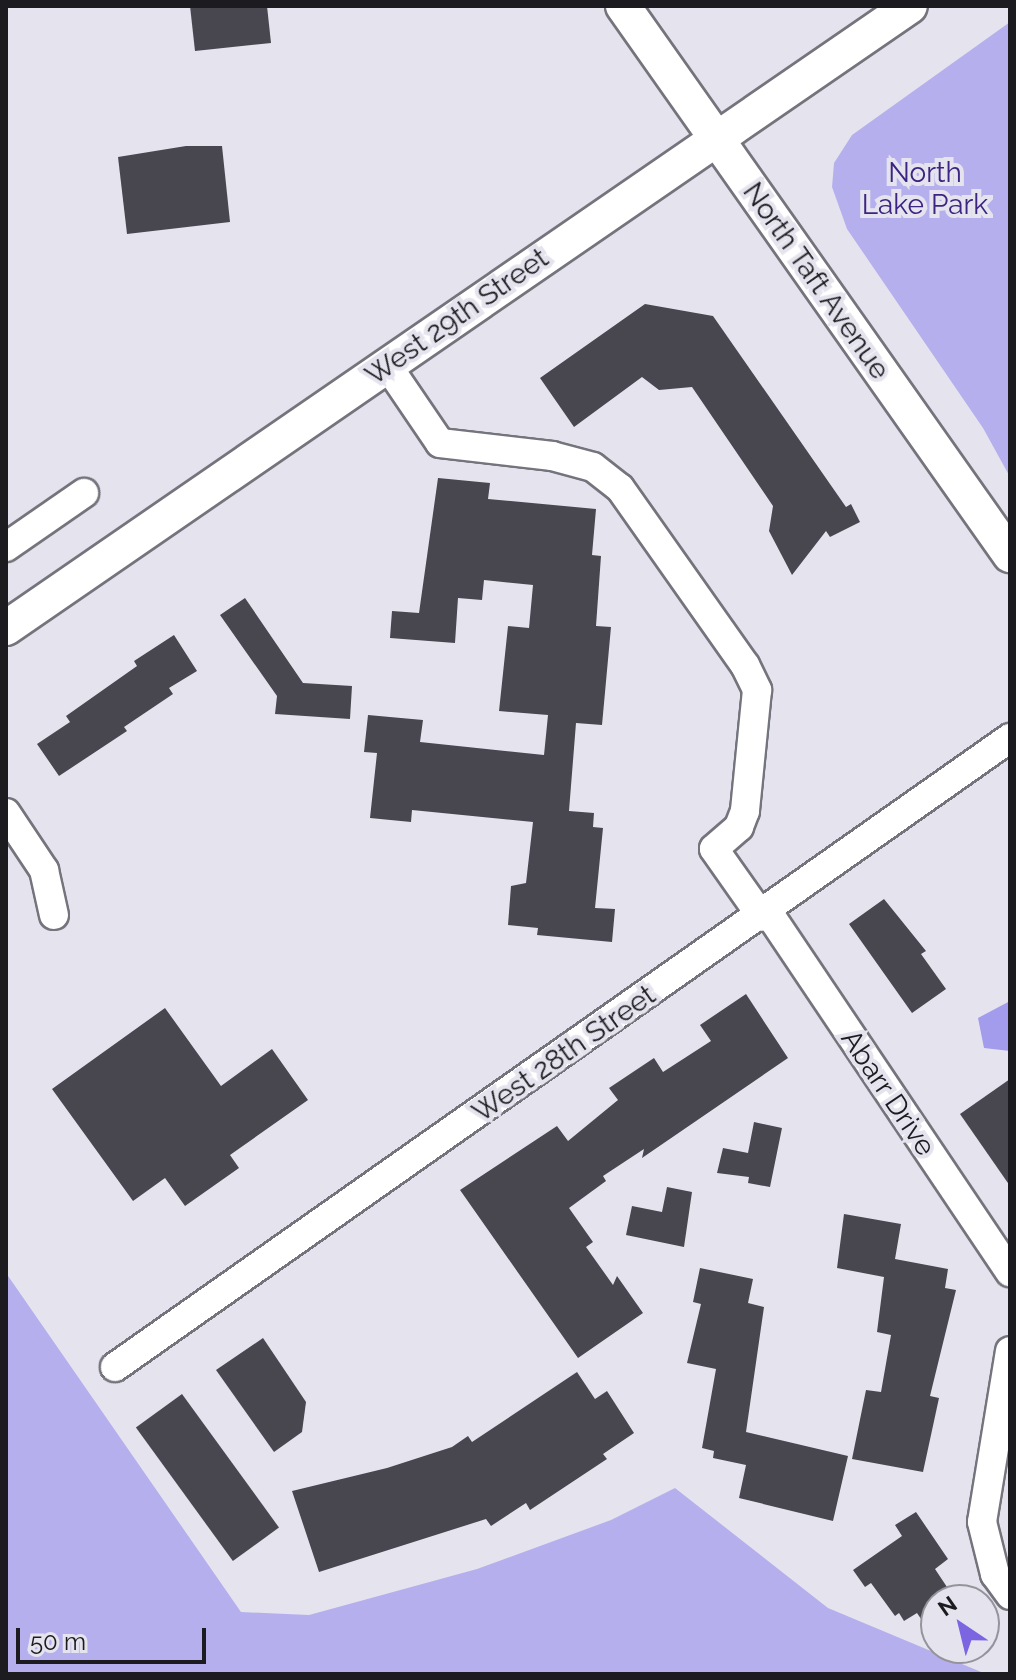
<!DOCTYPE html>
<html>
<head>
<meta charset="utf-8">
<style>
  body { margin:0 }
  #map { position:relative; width:1016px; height:1680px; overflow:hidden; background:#e5e4ee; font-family:Raleway,sans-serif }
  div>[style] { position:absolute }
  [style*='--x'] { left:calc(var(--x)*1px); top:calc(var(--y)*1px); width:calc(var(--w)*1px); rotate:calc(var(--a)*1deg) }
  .green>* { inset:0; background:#b5b0ed }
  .water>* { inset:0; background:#a39bec }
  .building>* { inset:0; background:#484750; transform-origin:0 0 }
  .roads { filter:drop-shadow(2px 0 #74747d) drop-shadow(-2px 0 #74747d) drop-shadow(0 2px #74747d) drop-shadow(0 -2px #74747d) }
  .minor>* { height:28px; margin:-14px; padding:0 14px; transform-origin:14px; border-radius:14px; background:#fff }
  .major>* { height:34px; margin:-17px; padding:0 17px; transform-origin:17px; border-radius:17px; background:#fff }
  span { translate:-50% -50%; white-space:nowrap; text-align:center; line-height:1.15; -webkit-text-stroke:8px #e5e4ee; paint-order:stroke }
  .park-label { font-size:28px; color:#3c2482 }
  .street-label { font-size:28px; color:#1c1c20 }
  .frame { position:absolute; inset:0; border:8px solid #1c1c20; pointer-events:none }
  .north { position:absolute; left:920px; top:1584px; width:80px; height:80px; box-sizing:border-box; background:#e5e4ee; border:2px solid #95949c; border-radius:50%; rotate:325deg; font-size:22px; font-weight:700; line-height:32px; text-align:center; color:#1c1c20 }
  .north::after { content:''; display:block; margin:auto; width:28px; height:36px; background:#7c65e0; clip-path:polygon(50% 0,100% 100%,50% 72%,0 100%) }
  .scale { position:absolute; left:16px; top:1628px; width:190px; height:36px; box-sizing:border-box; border:4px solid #1c1c20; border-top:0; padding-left:10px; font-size:24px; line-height:28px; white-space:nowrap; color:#1c1c20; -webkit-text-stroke:6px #e5e4ee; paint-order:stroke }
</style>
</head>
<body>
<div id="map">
  <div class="green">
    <div style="clip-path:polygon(1010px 22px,1010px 477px,983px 428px,847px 229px,832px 187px,834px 163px,852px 135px)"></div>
    <div style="clip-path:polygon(6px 1273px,241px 1612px,309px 1615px,477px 1569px,611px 1520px,675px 1488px,828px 1608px,986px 1674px,6px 1674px)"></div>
  </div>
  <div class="water">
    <div style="clip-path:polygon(1010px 1001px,1010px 1051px,984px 1048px,978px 1018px)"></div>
  </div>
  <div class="building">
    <div style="clip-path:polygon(190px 6px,267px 6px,271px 43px,195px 51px)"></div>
    <div style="clip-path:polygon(186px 146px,222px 146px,230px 222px,127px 234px,118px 157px)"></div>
    <div style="clip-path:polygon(645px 304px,713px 316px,846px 507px,851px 504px,860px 522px,830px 537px,826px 531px,792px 575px,769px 531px,773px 506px,692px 387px,659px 390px,642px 377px,574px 427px,540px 378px)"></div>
    <div style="clip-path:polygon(438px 478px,490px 483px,488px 499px,596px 509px,592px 555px,601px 556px,596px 626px,611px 627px,602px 725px,576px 723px,569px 811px,594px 813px,593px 827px,603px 828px,595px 908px,615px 909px,612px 942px,537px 935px,538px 928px,508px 925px,511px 886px,526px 883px,533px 822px,412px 810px,411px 822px,370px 818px,377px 753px,364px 752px,368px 715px,423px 720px,420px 742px,544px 755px,548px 715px,499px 711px,508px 626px,529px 628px,533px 585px,484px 580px,482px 600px,458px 598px,455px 643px,390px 638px,392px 611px,419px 613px)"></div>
    <div style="clip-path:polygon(245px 598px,303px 683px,352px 686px,350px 719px,275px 714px,277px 696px,220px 615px)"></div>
    <div style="clip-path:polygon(174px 635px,197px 671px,169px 688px,173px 694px,124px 727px,127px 731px,59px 776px,37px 744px,70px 722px,66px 716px,137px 666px,134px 661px)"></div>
    <div style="clip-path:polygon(884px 899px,926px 951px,921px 954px,946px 989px,912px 1013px,849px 924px)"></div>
    <div style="clip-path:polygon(746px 994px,788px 1058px,642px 1158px,644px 1149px,603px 1176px,606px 1181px,569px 1208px,593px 1242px,586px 1247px,613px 1285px,617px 1276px,643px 1313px,578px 1358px,460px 1190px,557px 1126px,568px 1141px,618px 1100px,609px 1088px,654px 1058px,663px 1072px,711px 1041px,700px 1025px)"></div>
    <div style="clip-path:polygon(165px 1008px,221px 1086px,272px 1049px,308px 1100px,230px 1155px,239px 1168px,185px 1206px,165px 1178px,133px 1201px,52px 1089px)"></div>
    <div style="clip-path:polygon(1010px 1079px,1010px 1186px,960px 1114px)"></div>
    <div style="clip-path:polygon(754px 1122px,782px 1128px,770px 1187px,748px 1183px,749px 1177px,717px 1173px,723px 1148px,748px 1153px)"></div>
    <div style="clip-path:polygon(667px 1187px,692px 1192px,684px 1247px,626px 1235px,632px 1206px,662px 1212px)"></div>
    <div style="clip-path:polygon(844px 1214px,901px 1224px,895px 1259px,948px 1269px,945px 1288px,956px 1290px,930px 1396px,939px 1398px,923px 1472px,852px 1459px,866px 1390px,881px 1392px,891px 1335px,877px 1332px,884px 1277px,837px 1268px)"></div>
    <div style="clip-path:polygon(700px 1268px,753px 1279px,748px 1303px,764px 1307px,746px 1432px,848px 1456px,833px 1521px,739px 1498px,746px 1465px,713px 1458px,714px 1451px,702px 1448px,716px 1369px,687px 1363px,701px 1304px,693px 1302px)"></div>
    <div style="clip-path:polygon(263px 1338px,306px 1402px,302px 1432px,274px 1452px,216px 1370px)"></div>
    <div style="clip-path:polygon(577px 1372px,595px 1399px,607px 1391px,634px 1433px,603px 1454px,607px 1459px,530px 1510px,526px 1503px,491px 1526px,486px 1519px,319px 1572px,292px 1491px,387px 1468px,452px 1447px,468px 1436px,472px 1442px)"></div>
    <div style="left:182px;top:1394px;width:165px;height:57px;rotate:54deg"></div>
    <div style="clip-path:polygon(916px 1512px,948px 1559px,935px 1569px,949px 1590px,936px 1599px,936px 1641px,917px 1613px,904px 1621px,899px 1613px,895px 1616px,871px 1583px,865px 1587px,853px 1570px,902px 1536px,895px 1525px)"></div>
  </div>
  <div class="roads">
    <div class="minor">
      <div style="--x:387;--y:365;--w:94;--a:55.8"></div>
      <div style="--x:440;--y:443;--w:113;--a:6.6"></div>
      <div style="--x:552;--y:456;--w:42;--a:15"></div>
      <div style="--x:593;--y:467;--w:34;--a:38"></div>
      <div style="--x:620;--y:488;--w:217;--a:54.8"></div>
      <div style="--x:745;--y:665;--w:28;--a:64"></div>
      <div style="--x:757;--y:690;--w:122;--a:95.7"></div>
      <div style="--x:745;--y:811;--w:17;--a:111"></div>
      <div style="--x:739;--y:827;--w:33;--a:139"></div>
      <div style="--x:714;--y:849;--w:83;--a:54.8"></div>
      <div style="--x:6;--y:547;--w:95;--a:-34.7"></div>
      <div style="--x:6;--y:813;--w:69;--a:56.3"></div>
      <div style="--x:44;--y:870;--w:46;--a:77.5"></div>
      <div style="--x:768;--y:912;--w:434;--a:56.1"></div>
      <div style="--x:1010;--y:1351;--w:173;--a:99.3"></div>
      <div style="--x:982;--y:1522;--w:54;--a:76"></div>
      <div style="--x:995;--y:1574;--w:26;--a:54"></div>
      <div style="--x:115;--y:1367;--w:1094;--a:-35.1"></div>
    </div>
    <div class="major">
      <div style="--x:623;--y:6;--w:672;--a:54.82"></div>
      <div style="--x:6;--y:628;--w:1097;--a:-34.53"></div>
    </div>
  </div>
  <div class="park-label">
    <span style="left:925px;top:189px">North<br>Lake Park</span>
  </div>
  <div class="street-label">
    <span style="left:816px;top:281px;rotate:55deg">North Taft Avenue</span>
    <span style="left:457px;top:317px;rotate:-35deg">West 29th Street</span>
    <span style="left:564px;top:1054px;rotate:-35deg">West 28th Street</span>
    <span style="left:888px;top:1093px;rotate:56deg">Abarr Drive</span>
  </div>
  <div class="frame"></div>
  <div class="north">N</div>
  <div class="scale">50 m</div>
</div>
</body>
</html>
